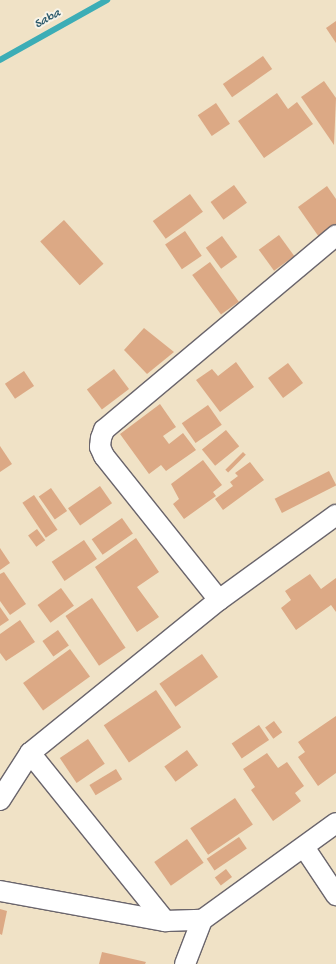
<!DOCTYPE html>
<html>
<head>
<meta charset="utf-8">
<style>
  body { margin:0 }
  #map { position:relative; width:336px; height:964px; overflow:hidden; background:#f0e2c6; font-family:"Gochi Hand",sans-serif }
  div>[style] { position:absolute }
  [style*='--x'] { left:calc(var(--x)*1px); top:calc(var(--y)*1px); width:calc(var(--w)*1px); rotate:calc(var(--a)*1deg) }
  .stream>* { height:6px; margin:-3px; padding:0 3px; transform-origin:3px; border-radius:3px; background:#3cadb6 }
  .building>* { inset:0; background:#dca985; transform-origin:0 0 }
  .roads { filter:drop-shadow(1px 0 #6a656c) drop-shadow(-1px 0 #6a656c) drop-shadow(0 1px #6a656c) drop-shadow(0 -1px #6a656c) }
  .minor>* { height:20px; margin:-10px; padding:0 10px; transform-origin:10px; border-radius:10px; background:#fff }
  span { translate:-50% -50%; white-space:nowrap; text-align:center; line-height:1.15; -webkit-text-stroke:4px #f7f3e8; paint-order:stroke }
  .water-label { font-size:13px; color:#2c5a6c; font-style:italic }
</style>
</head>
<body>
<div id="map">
  <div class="stream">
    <div style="--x:0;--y:60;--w:123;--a:-29.3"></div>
  </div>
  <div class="building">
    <div style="clip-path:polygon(336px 21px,336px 43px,326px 28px)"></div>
    <div style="left:263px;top:56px;width:16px;height:49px;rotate:55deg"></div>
    <div style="clip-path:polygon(324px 81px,336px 98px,334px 145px,301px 97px)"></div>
    <div style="clip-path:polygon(277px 93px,288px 109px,297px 102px,313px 124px,264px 158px,238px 121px)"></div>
    <div style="left:216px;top:103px;width:25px;height:22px;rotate:56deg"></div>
    <div style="left:234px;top:185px;width:22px;height:29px;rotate:54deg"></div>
    <div style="clip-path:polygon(327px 186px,336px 199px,336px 225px,319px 237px,298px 207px)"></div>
    <div style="left:190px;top:194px;width:22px;height:46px;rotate:54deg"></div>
    <div style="left:64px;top:220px;width:59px;height:32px;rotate:48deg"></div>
    <div style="left:185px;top:231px;width:30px;height:24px;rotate:56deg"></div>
    <div style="left:279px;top:235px;width:26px;height:25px;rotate:54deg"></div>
    <div style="left:222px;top:236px;width:26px;height:20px;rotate:54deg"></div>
    <div style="left:210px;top:262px;width:49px;height:22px;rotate:54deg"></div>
    <div style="clip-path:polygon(144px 328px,174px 352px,147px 374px,124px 350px)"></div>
    <div style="clip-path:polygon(236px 362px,254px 387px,220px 412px,196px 380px,212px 369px,218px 376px)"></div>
    <div style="left:288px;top:363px;width:25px;height:25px;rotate:53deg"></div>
    <div style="left:114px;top:369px;width:25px;height:34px;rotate:53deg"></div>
    <div style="left:24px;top:371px;width:18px;height:23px;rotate:56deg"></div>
    <div style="clip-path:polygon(160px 404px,176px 427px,163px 436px,169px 444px,183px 433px,196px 450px,166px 471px,161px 465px,149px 474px,120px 434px)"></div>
    <div style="left:208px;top:405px;width:24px;height:32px;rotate:55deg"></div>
    <div style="left:226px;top:430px;width:21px;height:31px;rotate:51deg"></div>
    <div style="clip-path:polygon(0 446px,12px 464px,0 472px)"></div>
    <div style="left:243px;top:452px;width:4px;height:25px;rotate:45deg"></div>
    <div style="clip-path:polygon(203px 460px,222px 485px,213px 492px,216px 496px,184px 519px,173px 504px,179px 499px,171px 484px)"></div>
    <div style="clip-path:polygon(250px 462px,264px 480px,223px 510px,215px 499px,233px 486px,230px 482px,238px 476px,235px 473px)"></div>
    <div style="left:329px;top:471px;width:16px;height:61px;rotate:63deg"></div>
    <div style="left:100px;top:486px;width:21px;height:39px;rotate:55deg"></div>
    <div style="left:51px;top:488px;width:28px;height:15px;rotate:55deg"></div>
    <div style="left:34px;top:495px;width:42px;height:14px;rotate:56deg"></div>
    <div style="left:122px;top:518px;width:19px;height:37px;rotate:55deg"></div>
    <div style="left:37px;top:529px;width:14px;height:11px;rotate:54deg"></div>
    <div style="clip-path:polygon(136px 538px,159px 572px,137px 587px,159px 617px,137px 632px,95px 567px)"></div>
    <div style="left:84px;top:540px;width:23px;height:39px;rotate:56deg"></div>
    <div style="clip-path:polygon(0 548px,10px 563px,0 570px)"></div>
    <div style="clip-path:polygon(4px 572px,26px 604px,10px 615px,0 601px,0 574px)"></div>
    <div style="clip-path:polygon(310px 574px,321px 589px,336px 578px,336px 612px,331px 605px,296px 630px,281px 608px,291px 600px,285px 591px)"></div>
    <div style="left:61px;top:588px;width:22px;height:29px;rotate:54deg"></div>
    <div style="left:92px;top:598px;width:60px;height:32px;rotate:56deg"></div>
    <div style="clip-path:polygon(0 607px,9px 620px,0 626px)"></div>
    <div style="clip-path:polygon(20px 620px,35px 642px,6px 661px,0 653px,0 634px)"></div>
    <div style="left:58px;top:630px;width:19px;height:19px;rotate:55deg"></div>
    <div style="left:70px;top:649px;width:34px;height:58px;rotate:54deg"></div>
    <div style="left:202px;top:654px;width:28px;height:52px;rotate:55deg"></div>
    <div style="left:156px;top:690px;width:45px;height:63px;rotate:56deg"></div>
    <div style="clip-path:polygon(336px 716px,336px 773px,318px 786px,298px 757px,305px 752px,298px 742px)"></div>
    <div style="left:274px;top:721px;width:14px;height:11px;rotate:54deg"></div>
    <div style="left:259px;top:725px;width:18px;height:33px;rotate:56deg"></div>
    <div style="left:88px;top:739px;width:30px;height:34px;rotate:56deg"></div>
    <div style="left:187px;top:750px;width:19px;height:28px;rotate:54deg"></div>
    <div style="clip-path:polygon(267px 753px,278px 768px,287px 762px,304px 786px,295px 793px,301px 801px,273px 821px,251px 790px,255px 787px,243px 769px)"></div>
    <div style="left:116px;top:769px;width:12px;height:31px;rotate:59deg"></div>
    <div style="left:235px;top:798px;width:32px;height:54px;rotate:56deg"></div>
    <div style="left:239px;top:837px;width:14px;height:39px;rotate:56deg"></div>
    <div style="left:187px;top:839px;width:29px;height:40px;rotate:55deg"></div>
    <div style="left:226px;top:869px;width:10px;height:14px;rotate:53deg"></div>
    <div style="clip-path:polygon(0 909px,7px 911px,2px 935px,0 934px)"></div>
    <div style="clip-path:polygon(102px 952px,146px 962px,145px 964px,99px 964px)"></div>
  </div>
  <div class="roads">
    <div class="minor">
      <div style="--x:219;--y:600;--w:184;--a:-128.6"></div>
      <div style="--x:104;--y:456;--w:10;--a:-114"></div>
      <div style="--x:100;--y:447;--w:9;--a:-84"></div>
      <div style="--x:101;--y:438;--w:9;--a:-69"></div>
      <div style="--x:104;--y:430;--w:303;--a:-40"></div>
      <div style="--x:30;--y:753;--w:216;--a:51.2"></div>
      <div style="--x:0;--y:800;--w:56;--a:-57.4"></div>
      <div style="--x:30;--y:753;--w:243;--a:-39"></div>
      <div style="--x:219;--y:600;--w:145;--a:-36"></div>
      <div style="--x:304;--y:847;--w:58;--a:56.3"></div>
      <div style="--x:0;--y:891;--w:168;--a:10.3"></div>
      <div style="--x:165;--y:921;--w:37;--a:-2"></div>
      <div style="--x:185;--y:964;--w:47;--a:-68.9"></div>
      <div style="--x:202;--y:920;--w:165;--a:-35.9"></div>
    </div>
  </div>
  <div class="water-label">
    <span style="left:48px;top:20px;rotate:-29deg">Saba</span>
  </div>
</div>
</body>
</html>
